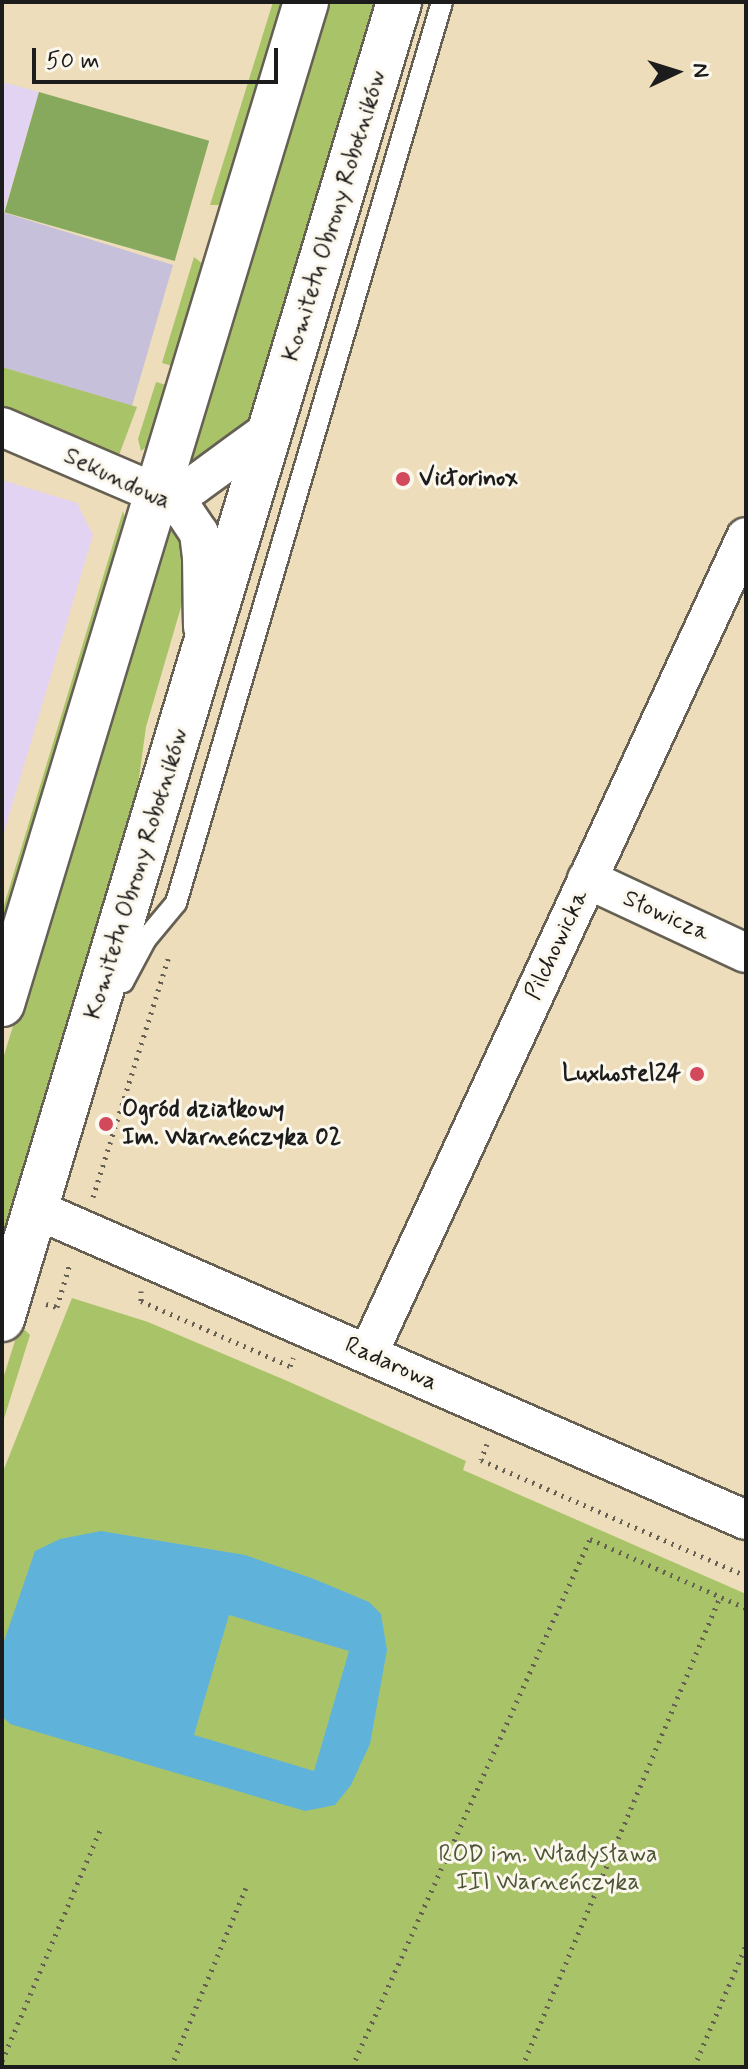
<!DOCTYPE html>
<html>
<head>
<meta charset="utf-8">
<style>
  body { margin:0 }
  #map { position:relative; width:748px; height:2069px; overflow:hidden; background:#edddba; font-family:Mynerve,sans-serif }
  div>[style] { position:absolute }
  [style*='--x'] { left:calc(var(--x)*1px); top:calc(var(--y)*1px); width:calc(var(--w)*1px); rotate:calc(var(--a)*1deg) }
  .built>* { inset:0; background:#e3d3f3 }
  .industrial>* { inset:0; background:#c6c0da }
  .green>* { inset:0; background:#a9c369 }
  .forest>* { inset:0; background:#86a95d; transform-origin:0 0 }
  .water>* { inset:0; background:#5fb3db }
  .path>* { height:5px; margin-top:-2.5px; transform-origin:0; background:repeating-linear-gradient(90deg,#656053 0 2px,transparent 0 8px) }
  .roads { filter:drop-shadow(2px 0 #656053) drop-shadow(-2px 0 #656053) drop-shadow(0 2px #656053) drop-shadow(0 -2px #656053) }
  .service>* { height:20px; margin:-10px; padding:0 10px; transform-origin:10px; border-radius:10px; background:#fff }
  .minor>* { height:38px; margin:-19px; padding:0 19px; transform-origin:19px; border-radius:19px; background:#fff }
  .tertiary>* { height:44px; margin:-22px; padding:0 22px; transform-origin:22px; border-radius:22px; background:#fff }
  .dots>* { width:22px; height:22px; translate:-50% -50%; box-sizing:border-box; border:4px solid #fbf7ec; border-radius:50% }
  span { translate:-50% -50%; white-space:nowrap; text-align:center; line-height:1.15; -webkit-text-stroke:6px #fbf7ec; paint-order:stroke }
  .street-label { font-size:24px; color:#1c1c1c }
  .poi-label { font-size:24px; color:#1c1c1c; font-weight:700 }
  .left { translate:0 -50%; text-align:left }
  .right { translate:-100% -50%; text-align:right }
  .park-label { font-size:24px; color:#4d5637 }
  .frame { position:absolute; inset:0; border:4px solid #1c1c1c; pointer-events:none }
  .north { position:absolute; left:636px; top:32px; width:80px; height:80px; -webkit-text-stroke:6px #fbf7ec; paint-order:stroke; rotate:86deg; font-size:22px; font-weight:700; line-height:32px; text-align:center; color:#1c1c1c }
  .north::after { content:''; display:block; margin:auto; width:28px; height:36px; background:#1c1c1c; clip-path:polygon(50% 0,100% 100%,50% 72%,0 100%) }
  .scale { position:absolute; left:32px; top:48px; width:246px; height:36px; box-sizing:border-box; border:4px solid #1c1c1c; border-top:0; padding-left:10px; font-size:24px; line-height:28px; white-space:nowrap; color:#1c1c1c; -webkit-text-stroke:6px #fbf7ec; paint-order:stroke }
</style>
</head>
<body>
<div id="map">
  <div class="built">
    <div style="clip-path:polygon(2px 82px,39px 92px,4px 212px,2px 212px)"></div>
    <div style="clip-path:polygon(2px 480px,77px 503px,93px 535px,2px 839px)"></div>
  </div>
  <div class="industrial">
    <div style="clip-path:polygon(2px 212px,173px 265px,132px 406px,2px 367px)"></div>
  </div>
  <div class="green">
    <div style="clip-path:polygon(273px 2px,289px 2px,223px 205px,210px 205px)"></div>
    <div style="clip-path:polygon(323px 2px,379px 2px,258px 402px,242px 429px,191px 469px,182px 468px)"></div>
    <div style="clip-path:polygon(194px 257px,204px 265px,176px 367px,162px 363px)"></div>
    <div style="clip-path:polygon(2px 367px,137px 407px,119px 455px,2px 407px)"></div>
    <div style="clip-path:polygon(156px 382px,170px 386px,149px 445px,141px 451px,138px 439px)"></div>
    <div style="clip-path:polygon(123px 511px,127px 526px,2px 948px,2px 912px)"></div>
    <div style="clip-path:polygon(167px 522px,183px 532px,188px 583px,146px 727px,134px 814px,2px 1256px,2px 1062px)"></div>
    <div style="clip-path:polygon(72px 1298px,148px 1322px,285px 1380px,466px 1461px,463px 1470px,746px 1594px,746px 2067px,2px 2067px,2px 1474px)"></div>
    <div style="clip-path:polygon(20px 1325px,30px 1335px,2px 1425px,2px 1382px)"></div>
  </div>
  <div class="forest">
    <div style="left:39px;top:92px;width:177px;height:125px;rotate:16deg"></div>
  </div>
  <div class="water">
    <div style="clip-path:polygon(evenodd,101px 1531px,245px 1555px,314px 1579px,369px 1602px,381px 1614px,387px 1650px,370px 1744px,351px 1785px,335px 1805px,305px 1811px,10px 1724px,2px 1716px,2px 1647px,35px 1551px,60px 1539px,101px 1531px,229px 1615px,349px 1651px,314px 1771px,194px 1735px,229px 1615px)"></div>
  </div>
  <div class="path">
    <div style="--x:93;--y:1197;--w:250;--a:-72.5"></div>
    <div style="--x:141;--y:1291;--w:10;--a:90"></div>
    <div style="--x:141;--y:1301;--w:163;--a:23.6"></div>
    <div style="--x:290;--y:1366;--w:9;--a:-69"></div>
    <div style="--x:46;--y:1304;--w:11;--a:15"></div>
    <div style="--x:57;--y:1307;--w:46;--a:-73.5"></div>
    <div style="--x:487;--y:1444;--w:17;--a:111"></div>
    <div style="--x:481;--y:1460;--w:289;--a:23.6"></div>
    <div style="--x:2;--y:2061;--w:253;--a:-67"></div>
    <div style="--x:171;--y:2067;--w:194;--a:-67.3"></div>
    <div style="--x:352;--y:2067;--w:579;--a:-65.74"></div>
    <div style="--x:590;--y:1539;--w:171;--a:23.9"></div>
    <div style="--x:522;--y:2067;--w:510;--a:-67.16"></div>
    <div style="--x:694;--y:2067;--w:133;--a:-66.9"></div>
  </div>
  <div class="roads">
    <div class="service">
      <div style="--x:114;--y:981;--w:9;--a:6"></div>
      <div style="--x:123;--y:982;--w:49;--a:-61.9"></div>
      <div style="--x:146;--y:939;--w:47;--a:-50.2"></div>
      <div style="--x:176;--y:903;--w:939;--a:-73.55"></div>
    </div>
    <div class="minor">
      <div style="--x:2;--y:427;--w:168;--a:23.2"></div>
      <div style="--x:156;--y:493;--w:33;--a:33"></div>
      <div style="--x:184;--y:511;--w:27;--a:56"></div>
      <div style="--x:199;--y:533;--w:23;--a:83"></div>
      <div style="--x:202;--y:556;--w:71;--a:89.2"></div>
      <div style="--x:156;--y:493;--w:38;--a:-11"></div>
      <div style="--x:193;--y:486;--w:97;--a:-36.2"></div>
      <div style="--x:587;--y:879;--w:175;--a:25"></div>
      <div style="--x:35;--y:1209;--w:776;--a:23.63"></div>
      <div style="--x:368;--y:1354;--w:900;--a:-65.17"></div>
    </div>
    <div class="tertiary">
      <div style="--x:2;--y:1004;--w:1047;--a:-73.12"></div>
      <div style="--x:2;--y:1319;--w:1376;--a:-73.22"></div>
    </div>
  </div>
  <div class="dots">
    <div style="left:403px;top:479px;background:#d1495b"></div>
    <div style="left:697px;top:1074px;background:#d1495b"></div>
    <div style="left:106px;top:1124px;background:#d1495b"></div>
  </div>
  <div class="street-label">
    <span style="left:335px;top:216px;rotate:-73deg">Komitetu Obrony Robotników</span>
    <span style="left:117px;top:479px;rotate:25deg">Sekundowa</span>
    <span style="left:137px;top:874px;rotate:-73deg">Komitetu Obrony Robotników</span>
    <span style="left:666px;top:916px;rotate:24deg">Słowicza</span>
    <span style="left:557px;top:945px;rotate:-65deg">Pilchowicka</span>
    <span style="left:391px;top:1364px;rotate:24deg">Radarowa</span>
  </div>
  <div class="poi-label">
    <span class="left" style="left:419px;top:479px">Victorinox</span>
    <span class="right" style="left:681px;top:1074px">Luxhostel24</span>
    <span class="left" style="left:122px;top:1124px">Ogród działkowy<br>Im. Warneńczyka 02</span>
  </div>
  <div class="park-label">
    <span style="left:548px;top:1869px">ROD im. Władysława<br>III Warneńczyka</span>
  </div>
  <div class="frame"></div>
  <div class="north">N</div>
  <div class="scale">50 m</div>
</div>
</body>
</html>
